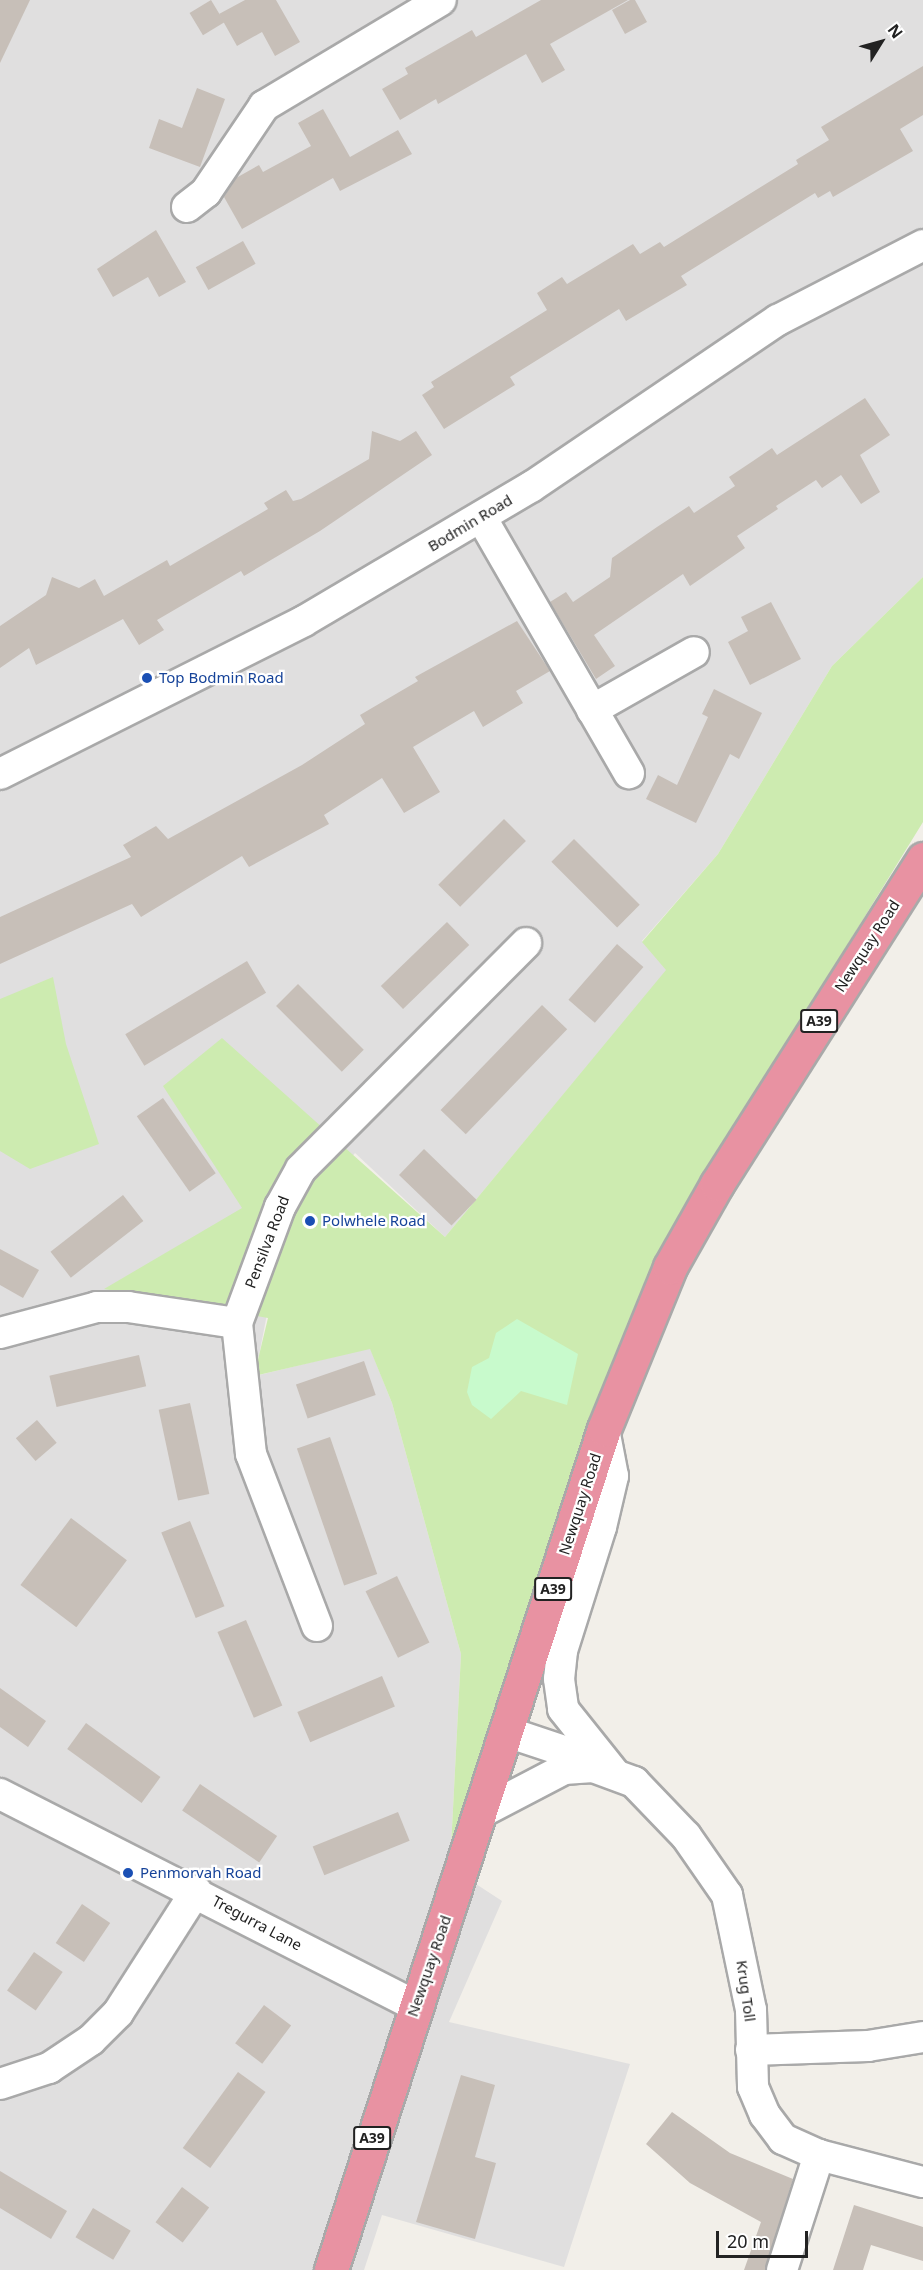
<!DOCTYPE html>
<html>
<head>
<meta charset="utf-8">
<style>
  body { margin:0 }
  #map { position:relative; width:923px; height:2270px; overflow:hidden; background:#f2efe9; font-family:"Noto Sans",sans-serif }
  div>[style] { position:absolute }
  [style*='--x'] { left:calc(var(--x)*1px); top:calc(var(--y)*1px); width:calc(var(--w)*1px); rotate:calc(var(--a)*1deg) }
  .residential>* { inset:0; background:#e0dfdf }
  .grass>* { inset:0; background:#cdebb0 }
  .park>* { inset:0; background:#c8facc }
  .building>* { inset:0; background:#c7bfb8; transform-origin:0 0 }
  .roads { filter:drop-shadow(2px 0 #a9a9a9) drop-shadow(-2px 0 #a9a9a9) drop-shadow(0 2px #a9a9a9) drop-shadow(0 -2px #a9a9a9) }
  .minor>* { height:30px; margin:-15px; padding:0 15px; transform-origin:15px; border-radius:15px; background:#fff }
  .highway>* { height:33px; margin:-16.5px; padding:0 16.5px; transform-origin:16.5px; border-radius:16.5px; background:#e892a2 }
  .dots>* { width:16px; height:16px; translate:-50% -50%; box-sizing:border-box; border:3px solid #fff; border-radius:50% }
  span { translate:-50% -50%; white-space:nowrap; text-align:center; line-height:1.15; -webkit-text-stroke:4.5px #fff; paint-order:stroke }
  .shield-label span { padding:2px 4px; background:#fff; border:2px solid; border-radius:4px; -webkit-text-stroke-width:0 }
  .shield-label { font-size:14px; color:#222; font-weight:700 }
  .street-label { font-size:15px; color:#222 }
  .transit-label { font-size:15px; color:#164399 }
  .left { translate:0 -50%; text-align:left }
  .north { position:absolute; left:851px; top:12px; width:60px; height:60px; -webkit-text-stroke:4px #fff; paint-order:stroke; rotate:53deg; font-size:16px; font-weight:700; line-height:24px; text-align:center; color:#222 }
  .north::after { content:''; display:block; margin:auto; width:21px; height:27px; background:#222; clip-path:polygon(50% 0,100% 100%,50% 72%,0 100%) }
  .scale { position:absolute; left:716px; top:2231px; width:92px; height:27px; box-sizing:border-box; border:3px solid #222; border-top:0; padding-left:8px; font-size:18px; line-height:21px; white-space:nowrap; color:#222; -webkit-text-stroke:4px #fff; paint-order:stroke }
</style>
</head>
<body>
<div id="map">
  <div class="residential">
    <div style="clip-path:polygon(0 0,923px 0,923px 577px,832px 666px,718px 854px,642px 941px,667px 970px,445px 1237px,355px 1153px,279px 1252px,255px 1376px,370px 1348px,392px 1403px,461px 1654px,450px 1867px,502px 1901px,449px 2022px,630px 2064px,564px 2267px,382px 2215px,364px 2270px,0 2270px)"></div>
  </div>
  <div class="grass">
    <div style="clip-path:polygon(923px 577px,923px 822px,657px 1254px,592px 1423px,450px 1867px,461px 1654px,392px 1403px,370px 1349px,254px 1376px,268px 1318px,104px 1289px,242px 1208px,163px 1086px,222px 1038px,445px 1237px,666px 970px,642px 942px,718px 854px,832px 666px)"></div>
    <div style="clip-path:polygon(53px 977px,66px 1044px,99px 1144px,30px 1169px,0 1151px,0 999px)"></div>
  </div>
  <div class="park">
    <div style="clip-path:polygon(517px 1319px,578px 1354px,567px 1405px,521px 1391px,491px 1419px,472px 1405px,467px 1392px,472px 1367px,489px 1358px,496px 1333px)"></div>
  </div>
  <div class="building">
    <div style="clip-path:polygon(0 0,30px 0,0 63px)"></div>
    <div style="left:211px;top:0;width:26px;height:25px;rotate:59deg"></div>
    <div style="clip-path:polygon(245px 0,276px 0,300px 42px,275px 56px,262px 32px,237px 46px,219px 14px)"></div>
    <div style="clip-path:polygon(541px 0,628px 0,550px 44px,565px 70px,542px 83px,526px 54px,438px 104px,436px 99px,400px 120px,382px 89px,408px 74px,405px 68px,472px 30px,476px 37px)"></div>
    <div style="clip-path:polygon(630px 0,635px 0,647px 22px,625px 34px,612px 10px)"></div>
    <div style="clip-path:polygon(923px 66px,923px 115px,900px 129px,913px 151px,833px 197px,830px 191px,818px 198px,815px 193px,681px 276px,687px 285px,626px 321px,619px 309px,510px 377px,515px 385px,444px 429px,422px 395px,434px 387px,431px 382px,547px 310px,537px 293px,562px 277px,567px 284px,633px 244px,640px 254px,660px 242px,664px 247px,798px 164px,796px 160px,829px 140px,821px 127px)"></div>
    <div style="clip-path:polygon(197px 88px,225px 99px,200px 167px,149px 148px,159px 119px,182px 128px)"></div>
    <div style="clip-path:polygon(323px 109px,350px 157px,398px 130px,412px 154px,340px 191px,333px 178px,242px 229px,224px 197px,236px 178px,259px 165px,263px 172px,311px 146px,298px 123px)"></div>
    <div style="clip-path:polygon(156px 230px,186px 282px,159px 297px,148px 277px,113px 297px,97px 269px)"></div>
    <div style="left:243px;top:241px;width:26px;height:54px;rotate:61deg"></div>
    <div style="clip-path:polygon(865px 398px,890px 435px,860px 455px,880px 492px,861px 504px,841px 475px,822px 488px,816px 480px,776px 506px,778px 509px,737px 536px,745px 548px,690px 586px,683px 574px,594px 635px,615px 666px,596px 679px,550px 602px,566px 592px,573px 602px,610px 577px,612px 558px,657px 527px,689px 506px,694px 513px,735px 486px,729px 477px,753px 461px,772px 448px,777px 455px)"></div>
    <div style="clip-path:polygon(372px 431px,400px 441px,416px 431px,432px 455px,320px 531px,244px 576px,241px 571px,157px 620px,164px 630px,139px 645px,123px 619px,36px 665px,29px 648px,0 668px,0 626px,46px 595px,52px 577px,79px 588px,95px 579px,104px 596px,167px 560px,170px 566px,268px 509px,264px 503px,286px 490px,293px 501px,301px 499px,369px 459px)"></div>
    <div style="clip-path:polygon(771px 602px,801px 659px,750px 685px,728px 642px,748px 631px,741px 617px)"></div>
    <div style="clip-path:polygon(517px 621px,550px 671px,516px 691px,523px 703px,483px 727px,474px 711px,413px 747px,440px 792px,404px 813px,382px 778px,324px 815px,329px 824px,249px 867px,242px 856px,141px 917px,132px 904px,0 964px,0 917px,131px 857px,123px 845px,156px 826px,168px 839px,302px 765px,365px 724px,360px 715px,418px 681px,415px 677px)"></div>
    <div style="clip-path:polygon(714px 689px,762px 713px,739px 759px,730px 754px,696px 823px,646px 799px,658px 775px,677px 785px,708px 717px,702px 714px)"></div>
    <div style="left:504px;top:819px;width:31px;height:93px;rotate:45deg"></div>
    <div style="left:574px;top:839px;width:93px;height:32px;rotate:45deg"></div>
    <div style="left:447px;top:922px;width:32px;height:92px;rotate:46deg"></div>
    <div style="left:617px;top:944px;width:35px;height:74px;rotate:41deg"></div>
    <div style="left:247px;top:961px;width:37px;height:142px;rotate:59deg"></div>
    <div style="left:298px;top:984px;width:93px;height:31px;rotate:45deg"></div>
    <div style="left:542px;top:1005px;width:35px;height:146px;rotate:44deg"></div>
    <div style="left:163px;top:1098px;width:92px;height:32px;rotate:55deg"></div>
    <div style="left:424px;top:1149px;width:73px;height:36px;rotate:44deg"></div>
    <div style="left:123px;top:1195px;width:33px;height:92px;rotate:52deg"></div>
    <div style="clip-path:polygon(0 1249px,39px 1270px,23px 1298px,0 1285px)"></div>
    <div style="left:139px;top:1355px;width:32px;height:92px;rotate:77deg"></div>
    <div style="left:364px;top:1361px;width:36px;height:72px;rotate:71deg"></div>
    <div style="left:190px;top:1403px;width:93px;height:32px;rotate:78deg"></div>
    <div style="left:37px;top:1420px;width:30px;height:28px;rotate:49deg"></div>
    <div style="left:330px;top:1437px;width:145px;height:35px;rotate:71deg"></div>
    <div style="left:71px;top:1518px;width:70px;height:84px;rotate:37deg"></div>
    <div style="left:190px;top:1521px;width:92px;height:31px;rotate:68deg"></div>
    <div style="left:397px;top:1576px;width:74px;height:35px;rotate:64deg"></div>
    <div style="left:246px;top:1620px;width:93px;height:31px;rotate:67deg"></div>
    <div style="left:382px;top:1676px;width:33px;height:92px;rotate:67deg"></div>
    <div style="clip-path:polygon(0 1688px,46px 1721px,28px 1747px,0 1727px)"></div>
    <div style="left:86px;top:1723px;width:92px;height:32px;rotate:36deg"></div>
    <div style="left:200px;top:1784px;width:93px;height:32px;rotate:34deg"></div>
    <div style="left:398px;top:1812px;width:31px;height:92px;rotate:68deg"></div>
    <div style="left:82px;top:1904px;width:34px;height:47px;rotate:34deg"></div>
    <div style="left:34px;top:1952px;width:35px;height:47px;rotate:35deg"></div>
    <div style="left:264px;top:2005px;width:34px;height:48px;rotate:37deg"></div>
    <div style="left:238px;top:2072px;width:34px;height:94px;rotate:36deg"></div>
    <div style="clip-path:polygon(461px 2075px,495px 2085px,475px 2157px,496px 2163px,475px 2239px,416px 2222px)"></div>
    <div style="clip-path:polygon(672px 2112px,730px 2153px,793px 2179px,765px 2270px,744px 2270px,761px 2222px,690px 2183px,646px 2144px)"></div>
    <div style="clip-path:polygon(0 2171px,67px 2211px,51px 2239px,0 2208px)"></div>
    <div style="left:182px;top:2187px;width:34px;height:44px;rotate:37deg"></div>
    <div style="clip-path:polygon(854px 2205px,923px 2227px,923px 2261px,871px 2245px,863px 2270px,833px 2270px)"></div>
    <div style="left:93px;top:2208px;width:44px;height:34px;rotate:31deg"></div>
  </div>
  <div class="roads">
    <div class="minor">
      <div style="--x:187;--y:207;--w:24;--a:-38"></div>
      <div style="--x:206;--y:192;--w:104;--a:-56"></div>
      <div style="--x:264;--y:106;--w:206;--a:-30.9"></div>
      <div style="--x:481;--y:517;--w:296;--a:60"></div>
      <div style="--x:592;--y:710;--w:117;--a:-29.6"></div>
      <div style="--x:0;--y:774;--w:340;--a:-26.7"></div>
      <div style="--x:304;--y:621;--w:264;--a:-30.6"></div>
      <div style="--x:531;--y:487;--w:298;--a:-34.1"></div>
      <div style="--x:778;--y:320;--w:163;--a:-27.3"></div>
      <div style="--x:0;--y:1333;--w:100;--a:-15"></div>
      <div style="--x:97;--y:1307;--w:31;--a:0"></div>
      <div style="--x:128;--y:1307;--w:110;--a:8.4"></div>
      <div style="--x:604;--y:1429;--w:48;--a:79.2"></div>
      <div style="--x:613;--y:1476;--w:52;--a:103.2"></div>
      <div style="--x:601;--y:1527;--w:130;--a:107.5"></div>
      <div style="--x:562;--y:1651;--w:28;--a:96"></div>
      <div style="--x:559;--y:1679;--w:30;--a:82"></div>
      <div style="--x:563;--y:1709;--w:82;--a:51.4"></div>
      <div style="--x:317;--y:1626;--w:184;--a:-111"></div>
      <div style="--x:251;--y:1454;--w:132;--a:-96.1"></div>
      <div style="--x:237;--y:1323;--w:124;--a:-69.7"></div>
      <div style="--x:280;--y:1207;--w:43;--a:-61.1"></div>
      <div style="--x:301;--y:1169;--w:319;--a:-45.1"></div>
      <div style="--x:507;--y:1732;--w:63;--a:18.4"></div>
      <div style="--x:567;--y:1752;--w:30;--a:30"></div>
      <div style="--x:0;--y:1794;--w:466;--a:27"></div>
      <div style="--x:480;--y:1813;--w:95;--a:-27.6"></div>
      <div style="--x:564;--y:1769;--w:29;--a:-4"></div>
      <div style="--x:593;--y:1767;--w:44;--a:20.1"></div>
      <div style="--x:634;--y:1782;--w:75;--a:46.1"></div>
      <div style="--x:686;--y:1836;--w:72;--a:55.2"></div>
      <div style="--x:727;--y:1895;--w:117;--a:78.2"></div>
      <div style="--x:751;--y:2010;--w:77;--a:88.5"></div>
      <div style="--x:753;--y:2087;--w:30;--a:67"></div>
      <div style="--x:765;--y:2115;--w:30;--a:53"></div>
      <div style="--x:783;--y:2139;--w:39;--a:24"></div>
      <div style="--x:819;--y:2155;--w:107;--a:14.6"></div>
      <div style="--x:751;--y:2050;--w:117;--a:-2"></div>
      <div style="--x:868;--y:2046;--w:56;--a:-9.3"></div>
      <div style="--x:0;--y:2084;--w:52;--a:-18.1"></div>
      <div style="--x:49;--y:2068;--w:50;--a:-33.7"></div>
      <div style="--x:91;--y:2040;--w:38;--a:-45"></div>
      <div style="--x:118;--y:2013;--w:145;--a:-57.4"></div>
      <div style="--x:782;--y:2270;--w:121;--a:-72.2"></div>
    </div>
    <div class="highway">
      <div style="--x:331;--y:2270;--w:884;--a:-72.02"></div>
      <div style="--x:604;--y:1429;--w:175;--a:-67.8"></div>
      <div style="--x:670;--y:1267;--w:95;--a:-60.5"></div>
      <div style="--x:717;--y:1184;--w:385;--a:-57.6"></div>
    </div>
  </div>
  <div class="dots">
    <div style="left:147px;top:678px;background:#1a4fb4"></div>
    <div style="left:310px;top:1221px;background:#1a4fb4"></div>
    <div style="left:128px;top:1873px;background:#1a4fb4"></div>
  </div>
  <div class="shield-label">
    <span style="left:819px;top:1021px">A39</span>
    <span style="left:553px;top:1589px">A39</span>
    <span style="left:372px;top:2138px">A39</span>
  </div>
  <div class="street-label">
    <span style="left:470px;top:523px;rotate:-31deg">Bodmin Road</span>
    <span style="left:867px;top:946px;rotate:-57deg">Newquay Road</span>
    <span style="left:267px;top:1242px;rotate:-69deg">Pensilva Road</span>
    <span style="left:580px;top:1504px;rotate:-72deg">Newquay Road</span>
    <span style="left:257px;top:1923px;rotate:28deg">Tregurra Lane</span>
    <span style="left:429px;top:1966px;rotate:-71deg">Newquay Road</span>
    <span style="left:746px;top:1991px;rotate:82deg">Krug Toll</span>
  </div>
  <div class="transit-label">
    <span class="left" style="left:159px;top:678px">Top Bodmin Road</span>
    <span class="left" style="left:322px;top:1221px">Polwhele Road</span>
    <span class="left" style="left:140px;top:1873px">Penmorvah Road</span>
  </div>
  <div class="north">N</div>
  <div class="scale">20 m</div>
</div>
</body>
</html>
